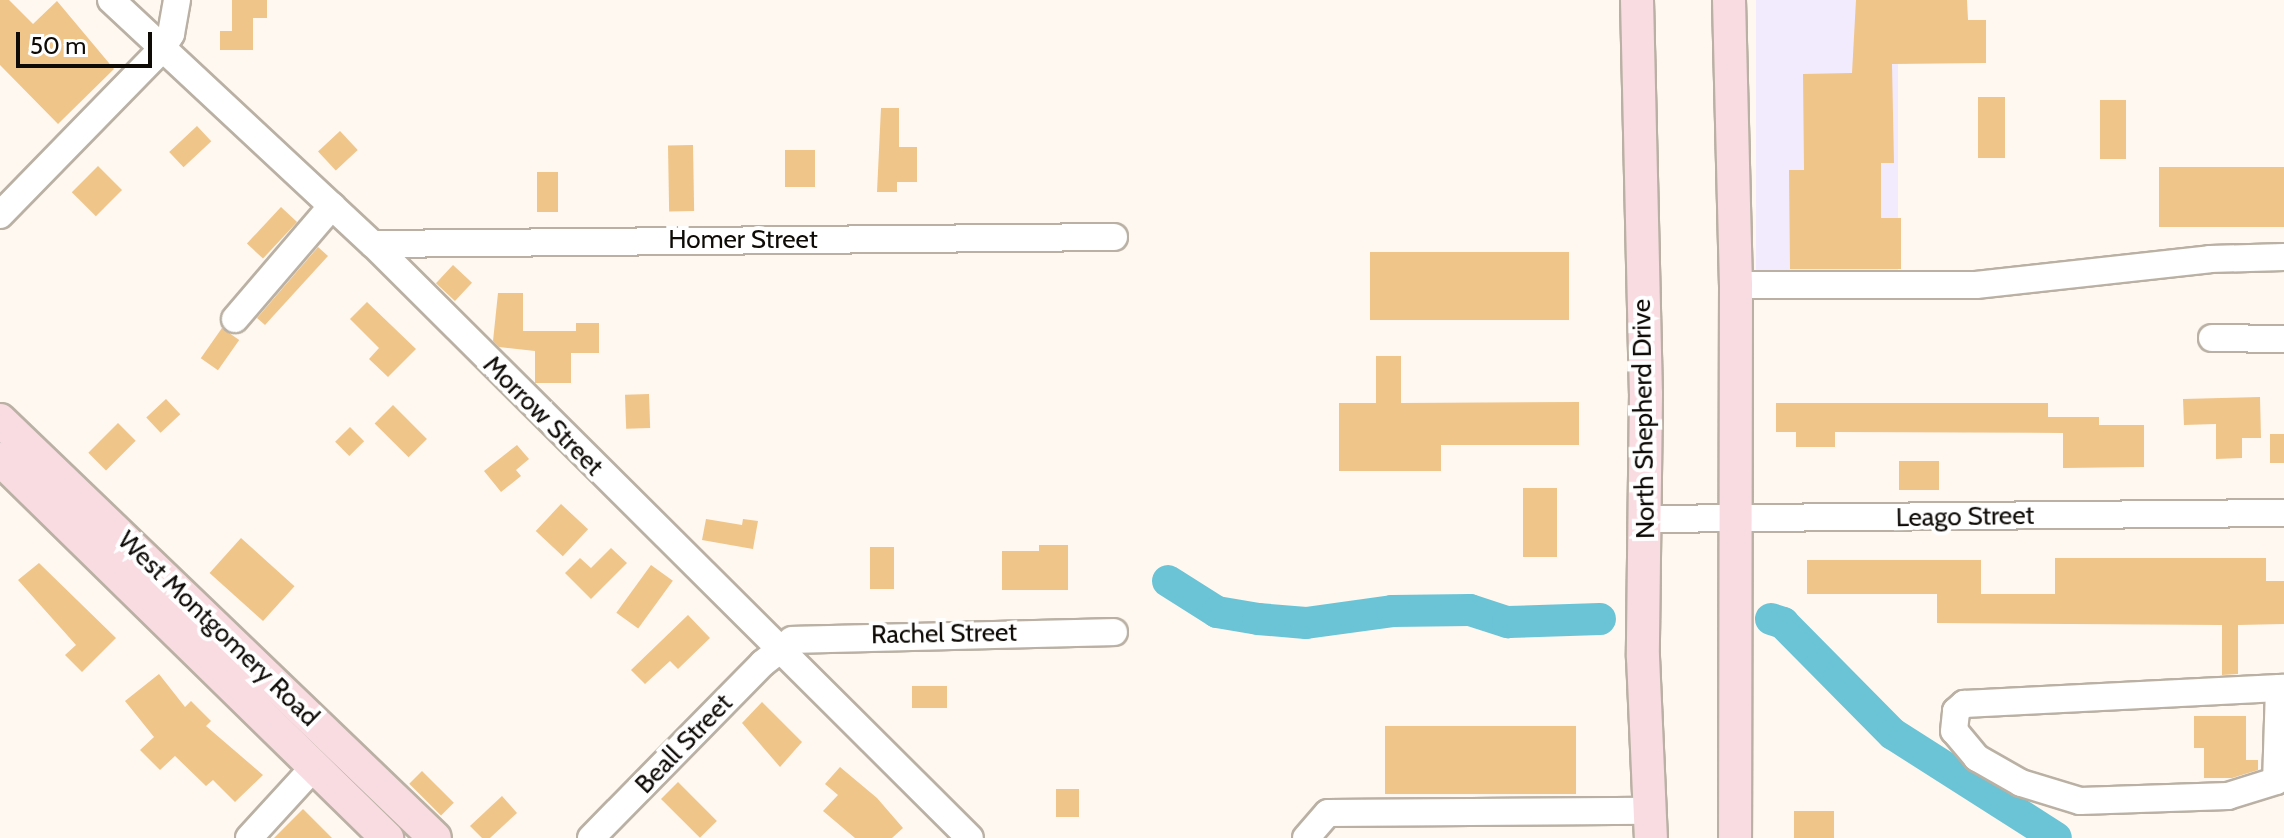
<!DOCTYPE html>
<html>
<head>
<meta charset="utf-8">
<style>
  body { margin:0 }
  #map { position:relative; width:2284px; height:838px; overflow:hidden; background:#fef8f0; font-family:Cabin,sans-serif }
  div>[style] { position:absolute }
  [style*='--x'] { left:calc(var(--x)*1px); top:calc(var(--y)*1px); width:calc(var(--w)*1px); rotate:calc(var(--a)*1deg) }
  .commercial>* { inset:0; background:#f2ebfd; transform-origin:0 0 }
  .river>* { height:32px; margin:-16px; padding:0 16px; transform-origin:16px; border-radius:16px; background:#6bc3d6 }
  .building>* { inset:0; background:#efc58a; transform-origin:0 0 }
  .roads { filter:drop-shadow(2px 0 #bab1a4) drop-shadow(-2px 0 #bab1a4) drop-shadow(0 2px #bab1a4) drop-shadow(0 -2px #bab1a4) }
  .minor>* { height:26px; margin:-13px; padding:0 13px; transform-origin:13px; border-radius:13px; background:#fff }
  .major>* { height:32px; margin:-16px; padding:0 16px; transform-origin:16px; border-radius:16px; background:#f9dce1 }
  span { translate:-50% -50%; white-space:nowrap; text-align:center; line-height:1.15; -webkit-text-stroke:8px #fff; paint-order:stroke }
  .street-label { font-size:26px; color:#0e0b07 }
  .scale { position:absolute; left:16px; top:32px; width:136px; height:36px; box-sizing:border-box; border:4px solid #0e0b07; border-top:0; padding-left:10px; font-size:24px; line-height:28px; white-space:nowrap; color:#0e0b07; -webkit-text-stroke:6px #fff; paint-order:stroke }
</style>
</head>
<body>
<div id="map">
  <div class="commercial">
    <div style="left:1756px;top:0;width:142px;height:281px"></div>
  </div>
  <div class="river">
    <div style="--x:1168;--y:581;--w:58;--a:32.3"></div>
    <div style="--x:1217;--y:612;--w:42;--a:9.7"></div>
    <div style="--x:1258;--y:619;--w:48;--a:4.8"></div>
    <div style="--x:1306;--y:623;--w:87;--a:-7.9"></div>
    <div style="--x:1392;--y:611;--w:78;--a:-0.7"></div>
    <div style="--x:1470;--y:610;--w:40;--a:18"></div>
    <div style="--x:1508;--y:622;--w:92;--a:-1.9"></div>
    <div style="--x:1771;--y:619;--w:13;--a:18"></div>
    <div style="--x:1783;--y:623;--w:156;--a:45.3"></div>
    <div style="--x:1893;--y:734;--w:193;--a:32.5"></div>
  </div>
  <div class="building">
    <div style="clip-path:polygon(0 0,9px 0,33px 24px,57px 1px,114px 69px,58px 124px,0 65px)"></div>
    <div style="clip-path:polygon(232px 0,267px 0,267px 18px,253px 18px,253px 50px,220px 50px,220px 31px,232px 31px)"></div>
    <div style="clip-path:polygon(1856px 0,1967px 0,1968px 20px,1986px 20px,1986px 63px,1892px 64px,1894px 163px,1881px 163px,1881px 218px,1901px 218px,1901px 269px,1790px 269px,1789px 170px,1804px 170px,1803px 74px,1852px 73px)"></div>
    <div style="left:1978px;top:97px;width:27px;height:61px"></div>
    <div style="left:2100px;top:100px;width:26px;height:59px"></div>
    <div style="clip-path:polygon(881px 108px,899px 108px,899px 147px,917px 147px,917px 182px,897px 182px,897px 192px,877px 192px)"></div>
    <div style="left:197px;top:126px;width:21px;height:38px;rotate:47deg"></div>
    <div style="left:340px;top:131px;width:26px;height:30px;rotate:47deg"></div>
    <div style="left:693px;top:145px;width:66px;height:25px;rotate:89deg"></div>
    <div style="left:785px;top:150px;width:30px;height:37px"></div>
    <div style="left:98px;top:166px;width:34px;height:37px;rotate:45deg"></div>
    <div style="left:2159px;top:167px;width:125px;height:60px"></div>
    <div style="left:537px;top:172px;width:21px;height:40px"></div>
    <div style="left:281px;top:207px;width:22px;height:50px;rotate:43deg"></div>
    <div style="clip-path:polygon(318px 247px,328px 256px,265px 325px,257px 318px)"></div>
    <div style="left:1569px;top:252px;width:68px;height:199px;rotate:90deg"></div>
    <div style="left:453px;top:265px;width:26px;height:25px;rotate:43deg"></div>
    <div style="clip-path:polygon(498px 293px,523px 293px,523px 331px,576px 331px,576px 323px,599px 323px,599px 353px,571px 353px,571px 383px,535px 383px,535px 351px,499px 347px,493px 341px)"></div>
    <div style="clip-path:polygon(367px 302px,416px 349px,388px 377px,369px 359px,379px 348px,350px 319px)"></div>
    <div style="left:222px;top:328px;width:21px;height:37px;rotate:35deg"></div>
    <div style="clip-path:polygon(1376px 356px,1401px 356px,1401px 403px,1579px 402px,1579px 445px,1441px 445px,1441px 471px,1339px 471px,1339px 403px,1376px 403px)"></div>
    <div style="left:649px;top:394px;width:34px;height:24px;rotate:88deg"></div>
    <div style="clip-path:polygon(2260px 397px,2261px 438px,2242px 438px,2242px 458px,2216px 459px,2216px 424px,2184px 425px,2183px 399px)"></div>
    <div style="left:166px;top:399px;width:21px;height:27px;rotate:47deg"></div>
    <div style="clip-path:polygon(1776px 403px,2048px 403px,2048px 417px,2099px 417px,2099px 425px,2144px 425px,2144px 467px,2063px 468px,2063px 433px,1835px 432px,1835px 447px,1796px 447px,1796px 432px,1776px 432px)"></div>
    <div style="left:393px;top:405px;width:48px;height:26px;rotate:45deg"></div>
    <div style="left:118px;top:423px;width:25px;height:42px;rotate:45deg"></div>
    <div style="left:350px;top:427px;width:20px;height:21px;rotate:45deg"></div>
    <div style="left:2270px;top:434px;width:14px;height:29px"></div>
    <div style="clip-path:polygon(517px 445px,529px 459px,516px 470px,521px 476px,501px 492px,484px 471px)"></div>
    <div style="left:1899px;top:461px;width:40px;height:29px"></div>
    <div style="left:1523px;top:488px;width:34px;height:69px"></div>
    <div style="left:561px;top:504px;width:37px;height:37px;rotate:43deg"></div>
    <div style="clip-path:polygon(706px 519px,742px 525px,743px 519px,758px 521px,753px 549px,702px 540px)"></div>
    <div style="left:241px;top:538px;width:72px;height:47px;rotate:42deg"></div>
    <div style="clip-path:polygon(1039px 545px,1068px 545px,1068px 590px,1002px 590px,1002px 551px,1039px 551px)"></div>
    <div style="left:870px;top:547px;width:24px;height:42px"></div>
    <div style="clip-path:polygon(611px 548px,627px 563px,591px 599px,565px 573px,580px 558px,591px 568px)"></div>
    <div style="clip-path:polygon(2055px 558px,2266px 558px,2266px 581px,2284px 581px,2284px 624px,2238px 625px,2238px 674px,2222px 675px,2222px 625px,1937px 623px,1937px 594px,1807px 594px,1807px 560px,1981px 560px,1981px 594px,2055px 594px)"></div>
    <div style="clip-path:polygon(39px 563px,116px 638px,82px 672px,65px 655px,76px 645px,18px 580px)"></div>
    <div style="left:651px;top:565px;width:27px;height:59px;rotate:36deg"></div>
    <div style="clip-path:polygon(688px 615px,710px 638px,678px 669px,670px 661px,645px 684px,631px 670px)"></div>
    <div style="clip-path:polygon(159px 674px,185px 707px,191px 701px,211px 721px,206px 726px,263px 775px,235px 802px,213px 780px,206px 786px,175px 756px,160px 770px,140px 750px,154px 737px,125px 701px)"></div>
    <div style="left:912px;top:686px;width:35px;height:22px"></div>
    <div style="clip-path:polygon(762px 702px,802px 742px,780px 767px,742px 723px)"></div>
    <div style="clip-path:polygon(2194px 716px,2246px 716px,2246px 760px,2258px 760px,2258px 770px,2232px 778px,2204px 778px,2204px 748px,2194px 748px)"></div>
    <div style="left:1385px;top:726px;width:191px;height:68px"></div>
    <div style="clip-path:polygon(840px 767px,877px 798px,903px 828px,892px 838px,855px 838px,823px 811px,838px 795px,825px 784px)"></div>
    <div style="left:422px;top:771px;width:45px;height:18px;rotate:45deg"></div>
    <div style="left:678px;top:782px;width:55px;height:24px;rotate:45deg"></div>
    <div style="left:1056px;top:789px;width:23px;height:28px"></div>
    <div style="clip-path:polygon(502px 796px,517px 813px,490px 838px,482px 838px,470px 826px)"></div>
    <div style="clip-path:polygon(303px 809px,332px 838px,274px 838px)"></div>
    <div style="left:1794px;top:811px;width:40px;height:27px"></div>
  </div>
  <div class="roads">
    <div class="minor">
      <div style="--x:111;--y:0;--w:358;--a:43"></div>
      <div style="--x:373;--y:244;--w:842;--a:44.86"></div>
      <div style="--x:0;--y:215;--w:231;--a:-45.7"></div>
      <div style="--x:161;--y:50;--w:19;--a:-58"></div>
      <div style="--x:171;--y:34;--w:35;--a:-80"></div>
      <div style="--x:373;--y:244;--w:741;--a:-0.54"></div>
      <div style="--x:1736;--y:285;--w:240;--a:0"></div>
      <div style="--x:1976;--y:285;--w:235;--a:-6.3"></div>
      <div style="--x:2210;--y:259;--w:74;--a:-1.5"></div>
      <div style="--x:235;--y:319;--w:149;--a:-49.4"></div>
      <div style="--x:2212;--y:338;--w:72;--a:0.8"></div>
      <div style="--x:1646;--y:519;--w:638;--a:-0.54"></div>
      <div style="--x:2279;--y:688;--w:93;--a:91.8"></div>
      <div style="--x:2276;--y:781;--w:50;--a:162.6"></div>
      <div style="--x:2228;--y:796;--w:148;--a:178.1"></div>
      <div style="--x:2080;--y:801;--w:62;--a:-163"></div>
      <div style="--x:2021;--y:783;--w:51;--a:-150.4"></div>
      <div style="--x:1977;--y:758;--w:35;--a:-130"></div>
      <div style="--x:1954;--y:731;--w:20;--a:-84"></div>
      <div style="--x:1956;--y:711;--w:11;--a:-41"></div>
      <div style="--x:1964;--y:704;--w:320;--a:-2.9"></div>
      <div style="--x:249;--y:838;--w:98;--a:-47.5"></div>
      <div style="--x:591;--y:838;--w:245;--a:-45.5"></div>
      <div style="--x:763;--y:663;--w:37;--a:-38"></div>
      <div style="--x:792;--y:640;--w:322;--a:-1.4"></div>
      <div style="--x:1306;--y:838;--w:33;--a:-49"></div>
      <div style="--x:1328;--y:813;--w:322;--a:-0.4"></div>
    </div>
    <div class="major">
      <div style="--x:1637;--y:0;--w:394;--a:88.7"></div>
      <div style="--x:1646;--y:394;--w:263;--a:90.7"></div>
      <div style="--x:1643;--y:657;--w:181;--a:87.5"></div>
      <div style="--x:1729;--y:0;--w:285;--a:88.6"></div>
      <div style="--x:1736;--y:285;--w:553;--a:90.1"></div>
      <div style="--x:0;--y:420;--w:603;--a:43.86"></div>
      <div style="--x:0;--y:459;--w:542;--a:44.4"></div>
    </div>
  </div>
  <div class="street-label">
    <span style="left:743px;top:240px">Homer Street</span>
    <span style="left:543px;top:416px;rotate:45deg">Morrow Street</span>
    <span style="left:1644px;top:419px;rotate:-91deg">North Shepherd Drive</span>
    <span style="left:1965px;top:517px;rotate:-1deg">Leago Street</span>
    <span style="left:218px;top:629px;rotate:44deg">West Montgomery Road</span>
    <span style="left:944px;top:634px;rotate:-1deg">Rachel Street</span>
    <span style="left:684px;top:744px;rotate:-46deg">Beall Street</span>
  </div>
  <div class="scale">50 m</div>
</div>
</body>
</html>
